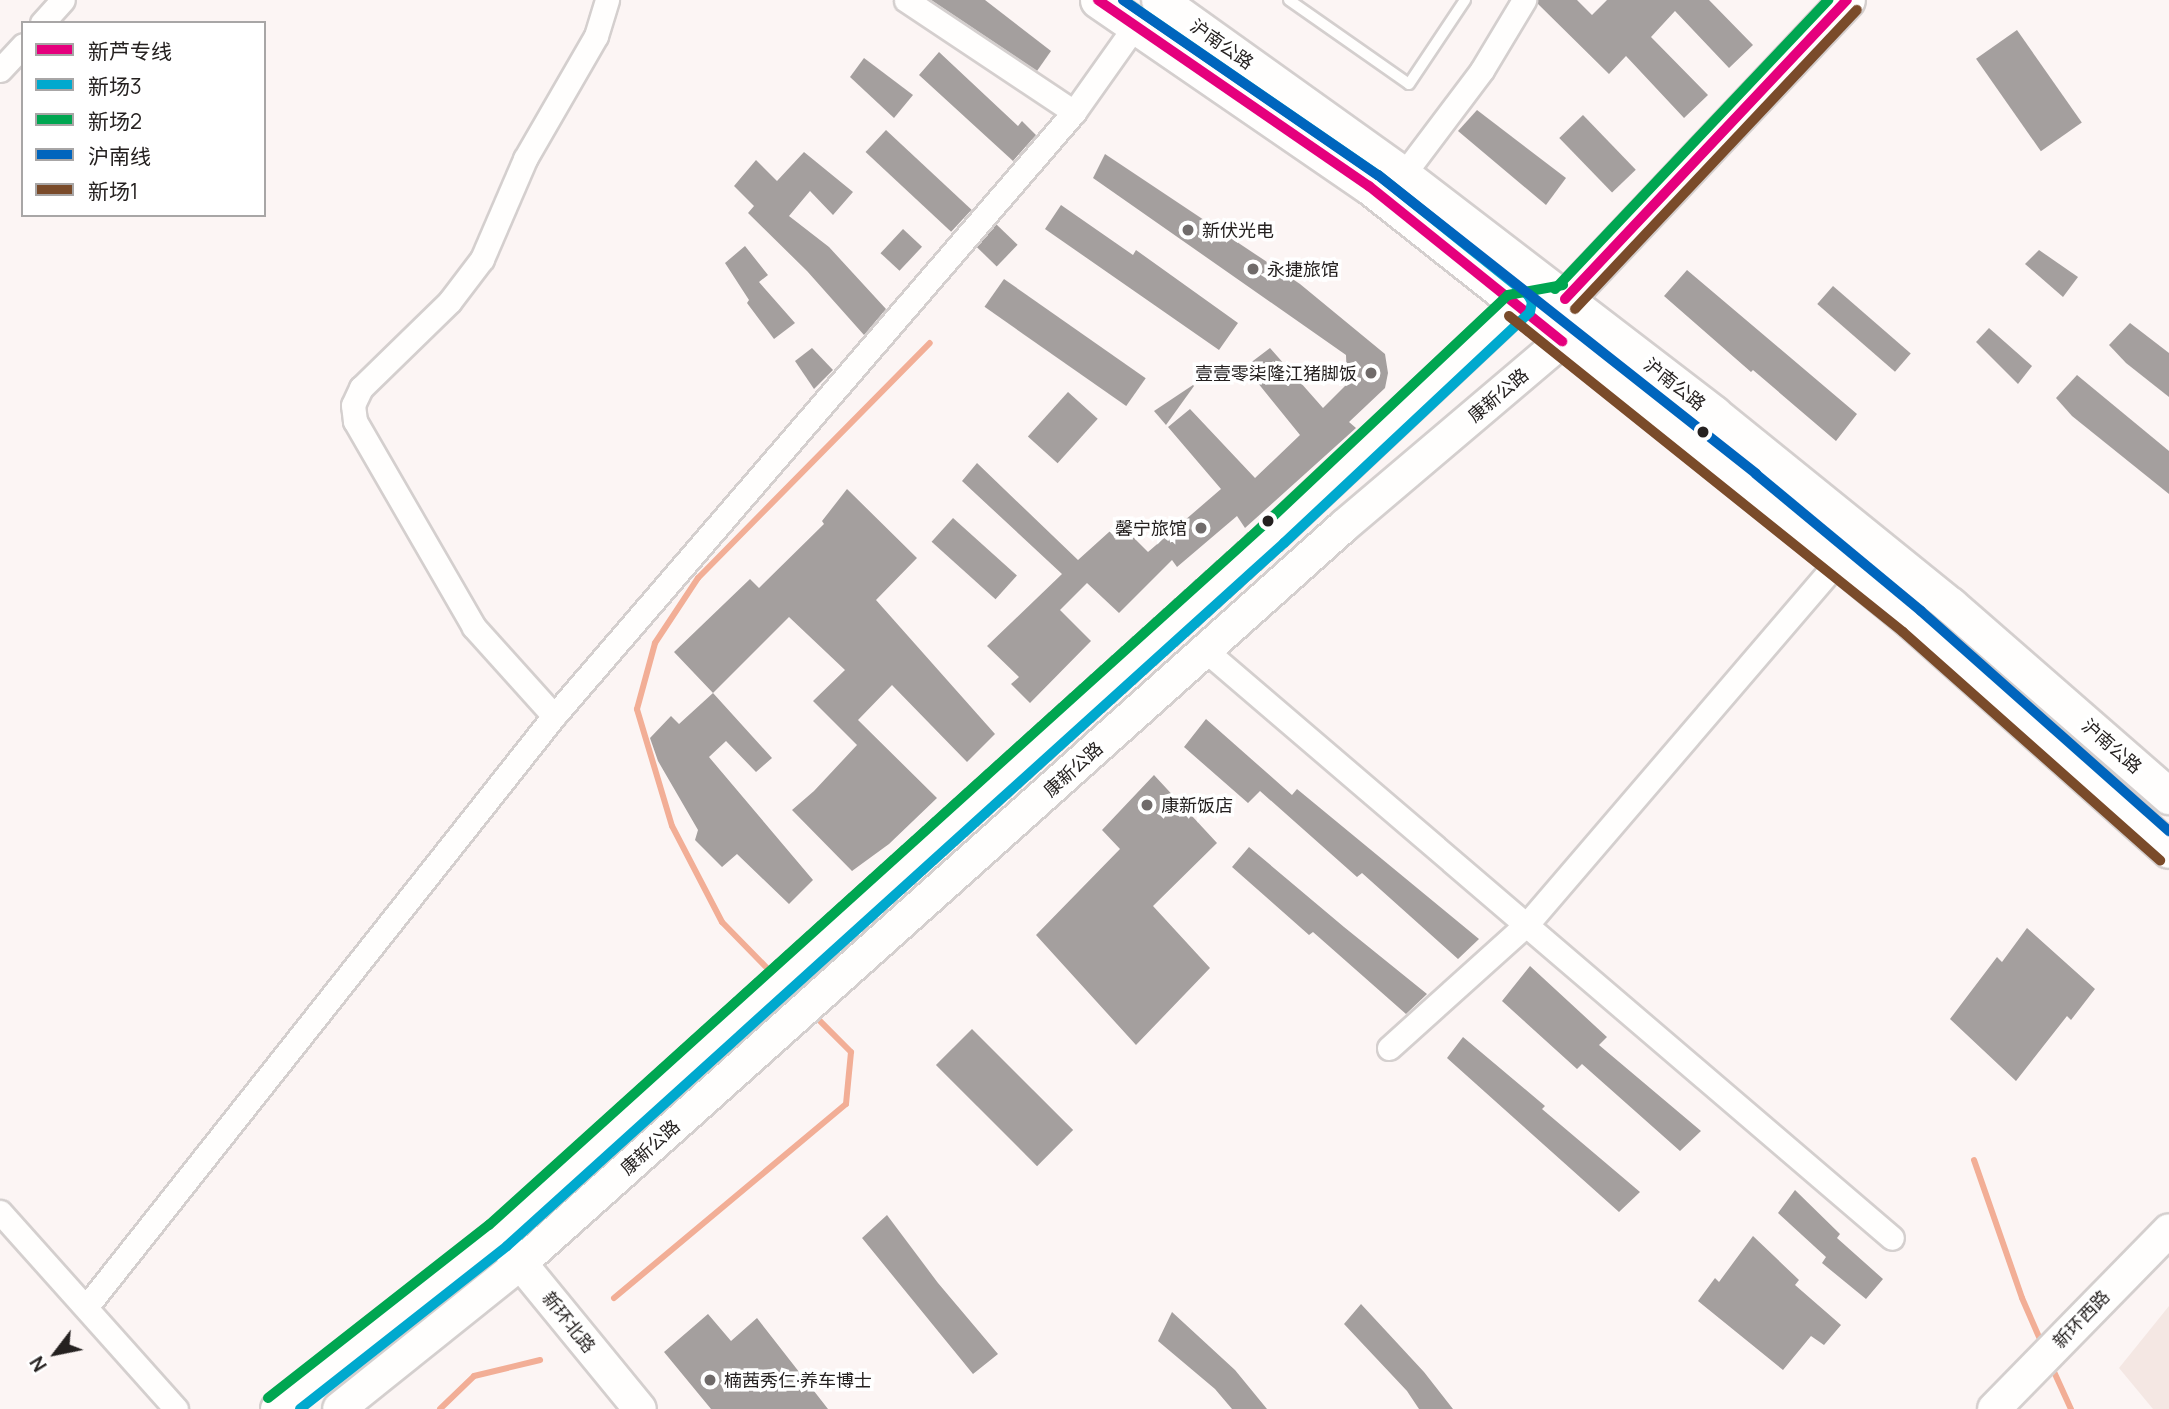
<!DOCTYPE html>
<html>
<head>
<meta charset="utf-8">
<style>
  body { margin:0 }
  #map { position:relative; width:2169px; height:1409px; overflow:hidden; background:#fcf5f4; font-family:Manrope,"Noto Sans SC",sans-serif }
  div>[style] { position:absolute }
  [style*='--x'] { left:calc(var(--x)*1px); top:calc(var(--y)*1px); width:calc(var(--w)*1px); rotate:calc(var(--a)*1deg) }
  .built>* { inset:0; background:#f4e7e3 }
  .stream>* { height:6px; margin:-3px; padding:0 3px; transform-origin:3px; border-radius:3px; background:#f2ae96 }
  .building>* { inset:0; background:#a49f9e; transform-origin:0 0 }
  .roads { filter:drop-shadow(2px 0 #d4cfce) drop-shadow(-2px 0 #d4cfce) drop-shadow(0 2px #d4cfce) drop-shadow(0 -2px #d4cfce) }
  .lane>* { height:10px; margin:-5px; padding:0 5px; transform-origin:5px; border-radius:5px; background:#fffefd }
  .street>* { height:23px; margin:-11.5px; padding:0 11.5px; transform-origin:11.5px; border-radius:11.5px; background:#fffefd }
  .secondary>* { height:32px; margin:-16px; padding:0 16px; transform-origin:16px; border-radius:16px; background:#fffefd }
  .primary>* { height:35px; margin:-17.5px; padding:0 17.5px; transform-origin:17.5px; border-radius:17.5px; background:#fffefd }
  .bus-1>* { height:10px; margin:-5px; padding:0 5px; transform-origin:5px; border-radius:5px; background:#e5007d }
  .bus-2>* { height:10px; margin:-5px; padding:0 5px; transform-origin:5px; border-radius:5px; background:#00a9ce }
  .bus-3>* { height:10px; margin:-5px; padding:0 5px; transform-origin:5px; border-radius:5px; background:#00a651 }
  .bus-4>* { height:10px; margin:-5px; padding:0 5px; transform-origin:5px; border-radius:5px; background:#0065bd }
  .bus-5>* { height:10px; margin:-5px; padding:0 5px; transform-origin:5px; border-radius:5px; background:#7a4b2a }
  .dots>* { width:19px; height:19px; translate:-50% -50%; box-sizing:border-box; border:4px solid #fff; border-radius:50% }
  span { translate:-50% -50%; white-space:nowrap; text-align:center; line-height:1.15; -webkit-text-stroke:7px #fff; paint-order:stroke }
  .street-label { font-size:18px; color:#252120 }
  .poi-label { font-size:18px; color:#252120 }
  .left { translate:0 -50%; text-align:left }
  .right { translate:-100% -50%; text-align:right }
  .legend { position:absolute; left:21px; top:21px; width:245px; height:196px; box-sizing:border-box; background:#fff; border:2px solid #a8a6a6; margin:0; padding:9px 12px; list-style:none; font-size:21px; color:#252120 }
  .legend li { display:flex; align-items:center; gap:14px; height:35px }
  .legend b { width:35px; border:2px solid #a8a6a6 }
  .north { position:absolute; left:21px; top:1318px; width:70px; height:70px; -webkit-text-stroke:5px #fff; paint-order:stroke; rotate:238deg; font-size:19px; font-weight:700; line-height:28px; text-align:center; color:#252120 }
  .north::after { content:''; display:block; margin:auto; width:24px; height:32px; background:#252120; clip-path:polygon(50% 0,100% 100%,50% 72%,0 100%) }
</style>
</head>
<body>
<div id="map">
  <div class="built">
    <div style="clip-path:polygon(2169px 1306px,2169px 1409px,2153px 1409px,2119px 1368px)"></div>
  </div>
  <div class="stream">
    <div style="--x:767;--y:968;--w:64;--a:-134.4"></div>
    <div style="--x:722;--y:922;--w:108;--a:-117.5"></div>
    <div style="--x:672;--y:826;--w:122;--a:-106.7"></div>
    <div style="--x:637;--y:709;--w:68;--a:-74.7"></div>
    <div style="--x:655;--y:643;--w:78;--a:-56.5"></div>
    <div style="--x:698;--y:578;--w:330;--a:-45.4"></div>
    <div style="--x:1974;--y:1160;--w:146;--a:70.8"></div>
    <div style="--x:2022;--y:1298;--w:52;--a:66.4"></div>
    <div style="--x:614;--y:1298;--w:302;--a:-39.9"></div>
    <div style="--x:846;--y:1104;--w:52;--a:-84.5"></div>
    <div style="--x:851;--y:1052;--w:44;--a:-135"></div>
    <div style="--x:2050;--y:1363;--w:51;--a:65.5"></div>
    <div style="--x:440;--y:1409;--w:47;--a:-44.1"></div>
    <div style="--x:474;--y:1376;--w:68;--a:-13.6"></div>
  </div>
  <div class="building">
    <div style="clip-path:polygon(931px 0,985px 0,1051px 51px,1037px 71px)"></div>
    <div style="clip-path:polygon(1538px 0,1577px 0,1592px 15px,1607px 0,1709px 0,1753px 45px,1729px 68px,1675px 11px,1651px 37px,1708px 95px,1684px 118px,1626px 56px,1609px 74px,1537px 3px)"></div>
    <div style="left:2017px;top:30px;width:113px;height:50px;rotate:55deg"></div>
    <div style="clip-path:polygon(939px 52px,1018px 126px,1022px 121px,1036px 135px,1013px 161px,919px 75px)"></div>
    <div style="clip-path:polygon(864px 58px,913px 95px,894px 118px,850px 77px)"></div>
    <div style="clip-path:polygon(1477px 110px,1566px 178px,1546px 205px,1458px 131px)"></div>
    <div style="left:1583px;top:115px;width:76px;height:33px;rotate:46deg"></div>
    <div style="left:886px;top:130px;width:117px;height:30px;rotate:43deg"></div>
    <div style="clip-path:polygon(804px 152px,853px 192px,833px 215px,810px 191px,789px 216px,829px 247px,886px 309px,864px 335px,807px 271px,748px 213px,754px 206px,734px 186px,756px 160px,777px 181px)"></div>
    <div style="clip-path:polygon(1105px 154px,1300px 284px,1385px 354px,1388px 373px,1385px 388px,1349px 422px,1356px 428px,1245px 528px,1237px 516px,1177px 567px,1172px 560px,1119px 613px,1087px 583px,1060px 610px,1091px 641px,1030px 703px,1011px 684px,1019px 677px,987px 646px,1062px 574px,962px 481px,977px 463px,1078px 560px,1119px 523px,1148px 552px,1221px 489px,1168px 427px,1190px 409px,1255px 478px,1300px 435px,1245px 367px,1270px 348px,1323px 408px,1347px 384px,1346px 355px,1093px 178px)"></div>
    <div style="clip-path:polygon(1061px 205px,1133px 255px,1136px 250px,1238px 323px,1219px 350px,1045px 229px)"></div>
    <div style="left:996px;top:224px;width:30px;height:30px;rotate:44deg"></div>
    <div style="left:903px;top:229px;width:26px;height:33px;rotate:43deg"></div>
    <div style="clip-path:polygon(745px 246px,768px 275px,759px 282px,795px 323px,774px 339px,747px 303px,749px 300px,725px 263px)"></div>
    <div style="clip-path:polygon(2039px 250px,2078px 277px,2063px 297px,2025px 264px)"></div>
    <div style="clip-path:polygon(1687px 270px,1857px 414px,1836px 441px,1753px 370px,1751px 372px,1664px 296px)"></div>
    <div style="left:1004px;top:279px;width:173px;height:34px;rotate:35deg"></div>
    <div style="left:1833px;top:286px;width:103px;height:24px;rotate:41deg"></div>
    <div style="clip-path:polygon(2130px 323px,2169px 353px,2169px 397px,2126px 363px,2109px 345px)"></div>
    <div style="clip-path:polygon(1989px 328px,2032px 366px,2018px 384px,1976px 342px)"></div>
    <div style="clip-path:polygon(812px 348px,833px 370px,814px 389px,795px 361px)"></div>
    <div style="clip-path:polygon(2077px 375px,2169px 451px,2169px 494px,2072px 416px,2056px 398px)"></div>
    <div style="clip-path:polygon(1193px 385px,1194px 386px,1166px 425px,1154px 411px)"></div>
    <div style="left:1068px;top:392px;width:40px;height:60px;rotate:42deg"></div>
    <div style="clip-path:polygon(847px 489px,917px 558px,876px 600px,995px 734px,967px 762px,892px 685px,858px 720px,937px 798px,889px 844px,852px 871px,792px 810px,814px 791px,857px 745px,813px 701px,845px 670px,789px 617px,713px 693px,674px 652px,750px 579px,759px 588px,824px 524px,822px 521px)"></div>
    <div style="left:953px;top:518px;width:86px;height:32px;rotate:42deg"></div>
    <div style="clip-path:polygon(713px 693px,772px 758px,756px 772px,726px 741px,709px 757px,813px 880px,789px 904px,737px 854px,722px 867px,695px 840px,698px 830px,658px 761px,650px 738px,671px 716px,679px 724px)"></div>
    <div style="clip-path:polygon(1206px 719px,1292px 795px,1297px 789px,1479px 939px,1458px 959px,1362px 873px,1357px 877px,1260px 791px,1248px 803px,1184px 747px)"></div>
    <div style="clip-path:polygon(1154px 775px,1217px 843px,1153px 906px,1210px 968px,1136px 1045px,1036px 935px,1120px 849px,1102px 830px)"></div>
    <div style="clip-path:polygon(1249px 847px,1344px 927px,1427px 994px,1406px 1014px,1313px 932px,1309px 935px,1232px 867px)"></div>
    <div style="clip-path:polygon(2027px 928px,2095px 989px,2071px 1020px,2067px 1016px,2016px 1081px,1950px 1019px,1997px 957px,2002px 962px)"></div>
    <div style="clip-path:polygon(1530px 966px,1607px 1037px,1599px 1045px,1701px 1131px,1680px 1151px,1582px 1064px,1577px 1069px,1502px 1001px)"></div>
    <div style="left:972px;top:1029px;width:143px;height:51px;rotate:45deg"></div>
    <div style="clip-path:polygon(1463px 1037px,1545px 1106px,1542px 1109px,1640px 1192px,1619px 1212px,1447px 1058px)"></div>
    <div style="clip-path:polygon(1795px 1190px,1840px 1234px,1837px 1238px,1883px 1279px,1866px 1299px,1822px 1263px,1826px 1257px,1778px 1213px)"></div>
    <div style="clip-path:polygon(887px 1215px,938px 1283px,998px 1354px,973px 1374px,862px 1238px)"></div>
    <div style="clip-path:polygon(1753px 1236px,1799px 1280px,1795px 1285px,1841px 1325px,1824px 1345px,1811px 1336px,1783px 1370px,1698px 1301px,1715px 1278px,1719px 1282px)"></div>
    <div style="clip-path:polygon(1361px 1304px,1424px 1372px,1453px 1409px,1419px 1409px,1407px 1391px,1344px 1324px)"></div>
    <div style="clip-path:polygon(1172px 1312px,1235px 1370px,1267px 1409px,1232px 1409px,1215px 1389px,1158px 1341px)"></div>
    <div style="clip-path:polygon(708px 1314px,731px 1341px,757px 1318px,828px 1409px,711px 1409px,664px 1352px)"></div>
  </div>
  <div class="roads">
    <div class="lane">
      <div style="--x:1289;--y:0;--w:146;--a:35"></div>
      <div style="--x:1409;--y:84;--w:101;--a:-56.3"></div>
    </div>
    <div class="street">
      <div style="--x:906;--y:0;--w:202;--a:33.7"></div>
      <div style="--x:42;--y:23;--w:31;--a:-48"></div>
      <div style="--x:0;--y:70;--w:34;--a:-47"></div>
      <div style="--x:1403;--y:175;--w:131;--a:-53"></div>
      <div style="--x:1482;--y:70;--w:82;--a:-59"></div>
      <div style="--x:1205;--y:650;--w:904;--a:40.56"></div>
      <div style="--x:554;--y:716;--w:120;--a:-132"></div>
      <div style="--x:474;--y:627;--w:238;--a:-120"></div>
      <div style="--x:355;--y:421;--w:16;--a:-97"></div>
      <div style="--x:353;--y:405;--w:19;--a:-65"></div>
      <div style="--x:361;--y:388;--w:124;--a:-44.3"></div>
      <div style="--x:450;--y:301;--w:53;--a:-52.7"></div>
      <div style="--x:482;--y:259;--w:109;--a:-66.7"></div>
      <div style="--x:525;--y:159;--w:142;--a:-60"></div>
      <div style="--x:596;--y:36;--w:38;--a:-73"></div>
      <div style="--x:1389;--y:1048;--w:187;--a:-42"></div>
      <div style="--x:1528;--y:923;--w:478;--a:-49.4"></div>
      <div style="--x:0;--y:1212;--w:264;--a:48.2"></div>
      <div style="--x:87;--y:1306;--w:752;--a:-51.64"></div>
      <div style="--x:554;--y:716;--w:797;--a:-49.27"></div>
      <div style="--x:1074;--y:112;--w:105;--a:-54.7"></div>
    </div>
    <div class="secondary">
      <div style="--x:508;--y:1248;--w:208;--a:50.7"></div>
      <div style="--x:277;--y:1409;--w:281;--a:-38.1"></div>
      <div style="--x:498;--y:1236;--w:1048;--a:-42.14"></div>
      <div style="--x:1275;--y:533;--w:333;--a:-43.2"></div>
      <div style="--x:1518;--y:305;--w:47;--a:-7.3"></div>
      <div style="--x:1565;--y:299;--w:42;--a:94.1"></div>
      <div style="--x:1562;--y:341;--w:286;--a:139.7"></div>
      <div style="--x:1344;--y:526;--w:1105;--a:138.16"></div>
      <div style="--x:521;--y:1263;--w:233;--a:141.3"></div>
      <div style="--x:1994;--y:1409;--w:250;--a:-45.6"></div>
    </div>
    <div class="primary">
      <div style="--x:1098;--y:0;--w:329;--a:34.5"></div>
      <div style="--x:1369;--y:186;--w:482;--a:38.3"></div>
      <div style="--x:1747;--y:485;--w:214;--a:39.5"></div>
      <div style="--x:1912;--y:621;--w:344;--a:41.7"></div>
      <div style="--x:1159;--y:0;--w:300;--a:35.6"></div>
      <div style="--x:1403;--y:175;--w:392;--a:37.5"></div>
      <div style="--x:1714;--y:414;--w:304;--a:39"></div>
      <div style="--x:1950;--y:605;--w:291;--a:41.1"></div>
      <div style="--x:1565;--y:299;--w:411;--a:-46.7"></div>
    </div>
  </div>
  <div class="bus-1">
    <div style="--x:1098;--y:0;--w:329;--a:34.5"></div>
    <div style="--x:1369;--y:186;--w:248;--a:38.8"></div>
    <div style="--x:1565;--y:299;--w:411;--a:-46.7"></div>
  </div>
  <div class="bus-2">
    <div style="--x:300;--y:1409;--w:263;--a:-38.2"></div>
    <div style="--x:507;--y:1246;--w:1048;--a:-42.14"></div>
    <div style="--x:1284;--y:543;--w:337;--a:-43.2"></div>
    <div style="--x:1530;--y:312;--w:10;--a:-79"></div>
    <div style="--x:1532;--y:302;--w:8;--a:-120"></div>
    <div style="--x:1528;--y:295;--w:192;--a:-141.3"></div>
    <div style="--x:1378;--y:175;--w:309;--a:-145.5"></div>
  </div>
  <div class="bus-3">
    <div style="--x:1555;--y:289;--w:398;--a:-46.6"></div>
    <div style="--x:268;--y:1398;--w:281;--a:-38.1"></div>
    <div style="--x:489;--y:1225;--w:1047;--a:-42.1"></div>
    <div style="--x:1266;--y:523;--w:332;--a:-43.3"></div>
    <div style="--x:1508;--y:295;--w:56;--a:-10.3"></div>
  </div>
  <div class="bus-4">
    <div style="--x:1123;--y:0;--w:309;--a:34.5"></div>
    <div style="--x:1378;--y:175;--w:482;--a:38.3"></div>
    <div style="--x:1756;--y:474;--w:214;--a:39.7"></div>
    <div style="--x:1921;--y:611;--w:332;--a:41.6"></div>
  </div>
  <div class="bus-5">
    <div style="--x:1575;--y:309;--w:411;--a:-46.7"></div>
    <div style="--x:1509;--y:316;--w:505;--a:38.73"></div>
    <div style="--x:1903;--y:632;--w:344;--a:41.6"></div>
  </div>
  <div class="dots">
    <div style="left:1188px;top:230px;background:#706b6a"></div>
    <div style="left:1253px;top:269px;background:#706b6a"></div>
    <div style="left:1371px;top:373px;background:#706b6a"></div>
    <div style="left:1703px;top:432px;background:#252120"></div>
    <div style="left:1268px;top:521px;background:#252120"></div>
    <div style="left:1201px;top:528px;background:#706b6a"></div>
    <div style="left:1147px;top:805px;background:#706b6a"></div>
    <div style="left:710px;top:1380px;background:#706b6a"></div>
  </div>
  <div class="street-label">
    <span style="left:1222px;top:44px;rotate:35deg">沪南公路</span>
    <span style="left:1675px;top:384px;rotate:38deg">沪南公路</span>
    <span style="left:1498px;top:395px;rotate:-40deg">康新公路</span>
    <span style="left:2112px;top:746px;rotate:41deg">沪南公路</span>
    <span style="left:1073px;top:769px;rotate:-42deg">康新公路</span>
    <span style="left:650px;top:1147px;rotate:-42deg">康新公路</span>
    <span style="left:2081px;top:1319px;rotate:-46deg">新环西路</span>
    <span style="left:569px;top:1322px;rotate:51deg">新环北路</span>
  </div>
  <div class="poi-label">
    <span class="left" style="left:1202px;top:230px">新伏光电</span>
    <span class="left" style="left:1267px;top:269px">永捷旅馆</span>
    <span class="right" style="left:1357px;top:373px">壹壹零柒隆江猪脚饭</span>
    <span class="right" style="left:1187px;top:528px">馨宁旅馆</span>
    <span class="left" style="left:1161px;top:805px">康新饭店</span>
    <span class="left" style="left:724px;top:1380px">楠茜秀仁·养车博士</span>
  </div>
  <ul class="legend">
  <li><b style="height:9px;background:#e5007d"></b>新芦专线</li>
  <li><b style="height:9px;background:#00a9ce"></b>新场3</li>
  <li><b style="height:9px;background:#00a651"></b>新场2</li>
  <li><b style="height:9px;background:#0065bd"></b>沪南线</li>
  <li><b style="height:9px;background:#7a4b2a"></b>新场1</li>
  </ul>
  <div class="north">N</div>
</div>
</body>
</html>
